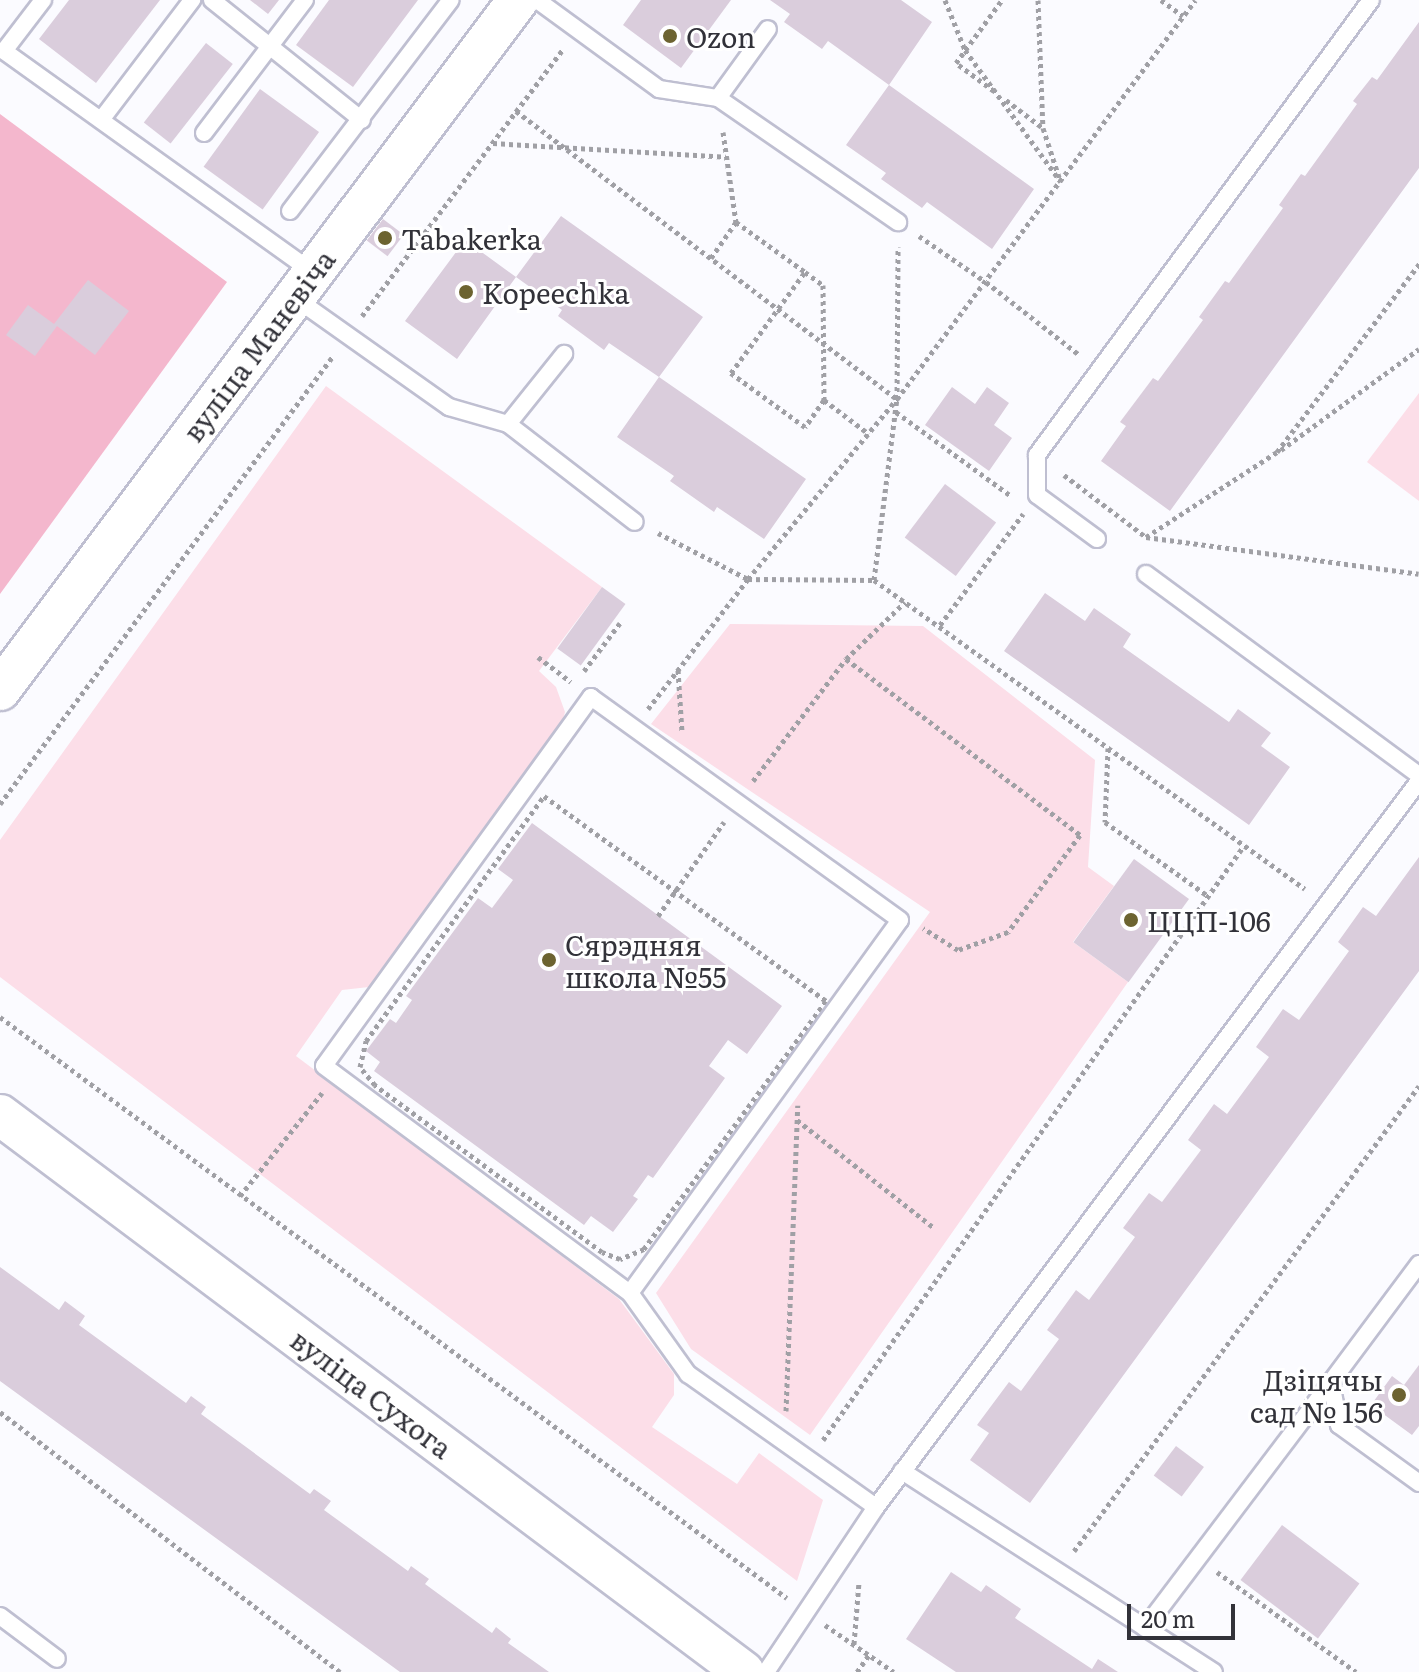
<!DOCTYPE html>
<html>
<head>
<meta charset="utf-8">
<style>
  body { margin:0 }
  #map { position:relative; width:1419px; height:1672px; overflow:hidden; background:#fbfbff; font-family:Literata,serif }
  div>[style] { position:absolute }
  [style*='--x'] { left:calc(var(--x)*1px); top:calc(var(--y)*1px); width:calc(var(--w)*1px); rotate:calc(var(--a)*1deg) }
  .green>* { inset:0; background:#fcdee8 }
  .forest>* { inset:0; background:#f4b7cd }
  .building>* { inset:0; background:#dacddc; transform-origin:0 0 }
  .path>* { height:5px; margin-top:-2.5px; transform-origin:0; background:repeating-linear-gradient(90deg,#a0a0a5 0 4px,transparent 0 8px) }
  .roads { filter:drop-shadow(2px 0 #bfbfd1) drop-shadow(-2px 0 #bfbfd1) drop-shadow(0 2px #bfbfd1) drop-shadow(0 -2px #bfbfd1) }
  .service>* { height:16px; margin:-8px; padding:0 8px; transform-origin:8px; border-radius:8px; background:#fff }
  .tertiary>* { height:40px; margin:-20px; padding:0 20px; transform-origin:20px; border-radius:20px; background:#fff }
  .dots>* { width:22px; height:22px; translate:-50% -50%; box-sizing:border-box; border:4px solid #fff; border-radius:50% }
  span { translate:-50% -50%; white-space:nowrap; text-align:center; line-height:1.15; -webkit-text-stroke:6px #fff; paint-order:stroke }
  .poi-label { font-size:28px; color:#323239 }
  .left { translate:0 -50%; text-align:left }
  .right { translate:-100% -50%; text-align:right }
  .street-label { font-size:28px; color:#323239 }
  .scale { position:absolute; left:1127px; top:1604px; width:108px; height:36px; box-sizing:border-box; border:4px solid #323239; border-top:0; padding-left:10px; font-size:24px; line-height:28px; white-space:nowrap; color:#323239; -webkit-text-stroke:6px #fff; paint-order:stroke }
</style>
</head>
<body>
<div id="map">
  <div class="green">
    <div style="clip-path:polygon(326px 386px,602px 587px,539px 671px,556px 687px,565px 712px,559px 735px,369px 987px,342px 990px,296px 1056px,619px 1299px,674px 1374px,674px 1395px,652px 1427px,737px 1484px,759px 1453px,823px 1500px,797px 1581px,0 977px,0 840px)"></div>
    <div style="clip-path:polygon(1419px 393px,1419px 501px,1367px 462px)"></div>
    <div style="clip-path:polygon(730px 624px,923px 626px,1095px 760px,1088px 867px,1114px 886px,1073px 942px,1128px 982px,810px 1435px,691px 1349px,656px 1293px,930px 912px,651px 724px)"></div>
  </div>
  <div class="forest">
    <div style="clip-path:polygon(0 114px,227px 282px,0 594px)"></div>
  </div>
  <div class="building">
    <div style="clip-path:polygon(69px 0,160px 0,96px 83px,39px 39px)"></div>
    <div style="clip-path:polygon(250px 0,279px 0,268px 14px)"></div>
    <div style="clip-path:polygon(329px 0,418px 0,353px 87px,296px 45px)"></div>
    <div style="clip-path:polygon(641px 0,731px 0,681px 68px,623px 25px)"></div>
    <div style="clip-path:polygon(770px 0,901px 0,932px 22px,889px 85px,828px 41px,822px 49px,784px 22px,790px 14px)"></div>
    <div style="clip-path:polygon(1419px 22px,1419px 168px,1170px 511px,1101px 461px,1126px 426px,1120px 422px,1153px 378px,1158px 381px,1203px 320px,1199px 317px,1225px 281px,1229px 283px,1283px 208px,1279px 205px,1301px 174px,1305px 176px,1357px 104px,1353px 101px,1372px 77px,1377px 80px)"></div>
    <div style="left:206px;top:43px;width:34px;height:101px;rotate:38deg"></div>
    <div style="clip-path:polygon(889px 85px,1034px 189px,992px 249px,927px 202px,922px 208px,881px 179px,886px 173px,846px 145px)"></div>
    <div style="left:260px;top:89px;width:73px;height:96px;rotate:36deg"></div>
    <div style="clip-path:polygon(561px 216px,703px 317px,659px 377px,609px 343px,604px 350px,558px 316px,562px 310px,516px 277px,457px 359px,405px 321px,465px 240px,516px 277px)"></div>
    <div style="left:383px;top:219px;width:26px;height:27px;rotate:37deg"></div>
    <div style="clip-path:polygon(88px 280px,129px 311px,95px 355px,57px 326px,35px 356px,6px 335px,28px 305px,54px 324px)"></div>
    <div style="clip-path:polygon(659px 377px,806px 479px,764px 539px,717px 507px,714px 512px,670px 481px,674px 476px,617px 437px)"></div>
    <div style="clip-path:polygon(952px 387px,975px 404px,987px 387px,1009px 403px,994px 425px,1012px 438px,989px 471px,925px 425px)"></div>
    <div style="left:945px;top:484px;width:64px;height:67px;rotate:37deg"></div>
    <div style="left:602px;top:587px;width:29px;height:76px;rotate:36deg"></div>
    <div style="clip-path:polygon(1045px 593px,1085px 621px,1094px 608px,1131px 634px,1123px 647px,1229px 722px,1238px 709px,1271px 733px,1261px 746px,1290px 767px,1249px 825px,1004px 651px)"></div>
    <div style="clip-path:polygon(532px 823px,782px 1006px,747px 1054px,728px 1040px,709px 1066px,725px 1078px,653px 1178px,648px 1175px,633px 1196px,638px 1199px,613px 1232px,591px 1216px,584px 1225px,374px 1071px,380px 1062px,366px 1051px,390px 1019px,396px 1023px,412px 1000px,406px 996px,478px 898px,492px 908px,513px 880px,498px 869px)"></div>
    <div style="clip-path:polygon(1419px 857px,1419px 971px,1030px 1503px,970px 1460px,989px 1433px,977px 1425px,1009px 1382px,1021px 1391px,1059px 1339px,1047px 1330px,1076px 1290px,1089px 1300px,1135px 1237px,1123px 1228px,1149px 1193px,1162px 1202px,1201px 1150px,1188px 1140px,1214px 1104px,1227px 1114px,1269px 1057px,1256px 1047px,1283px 1009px,1299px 1020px,1349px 951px,1338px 942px,1363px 907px,1376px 916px)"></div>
    <div style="left:1134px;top:859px;width:68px;height:103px;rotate:36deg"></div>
    <div style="clip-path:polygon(0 1267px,59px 1310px,65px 1301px,85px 1316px,79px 1325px,186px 1403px,191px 1396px,206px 1407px,201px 1414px,310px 1494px,314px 1489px,331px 1501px,324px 1510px,408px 1571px,411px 1566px,429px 1579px,425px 1584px,492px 1633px,496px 1627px,511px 1639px,508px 1643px,549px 1672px,400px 1672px,0 1381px)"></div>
    <div style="clip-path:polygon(1419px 1365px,1419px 1426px,1412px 1435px,1371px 1405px,1392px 1376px,1404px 1385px)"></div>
    <div style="left:1176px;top:1446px;width:35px;height:37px;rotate:37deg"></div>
    <div style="left:1282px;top:1525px;width:97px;height:69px;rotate:37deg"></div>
    <div style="clip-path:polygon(951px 1572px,981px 1592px,986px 1585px,1021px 1609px,1015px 1618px,1092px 1669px,1098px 1659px,1118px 1672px,956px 1672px,906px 1639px)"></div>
  </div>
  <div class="path">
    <div style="--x:945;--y:0;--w:54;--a:68.2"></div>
    <div style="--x:965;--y:50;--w:163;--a:54"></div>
    <div style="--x:1038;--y:0;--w:128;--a:87.8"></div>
    <div style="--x:1043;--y:128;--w:52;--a:71.9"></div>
    <div style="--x:1161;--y:0;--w:27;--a:36"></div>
    <div style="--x:994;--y:91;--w:47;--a:-143.6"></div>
    <div style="--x:956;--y:63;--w:78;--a:-53.9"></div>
    <div style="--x:1006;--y:100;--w:46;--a:37.1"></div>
    <div style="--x:516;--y:111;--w:478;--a:37.1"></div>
    <div style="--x:723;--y:132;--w:91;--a:81.8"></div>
    <div style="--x:736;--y:222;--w:85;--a:35.9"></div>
    <div style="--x:805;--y:272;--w:22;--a:36"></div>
    <div style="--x:823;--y:285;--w:115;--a:89.5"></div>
    <div style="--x:824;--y:400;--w:33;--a:125"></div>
    <div style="--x:805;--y:427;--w:92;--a:-143.9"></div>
    <div style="--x:731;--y:373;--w:125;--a:-53.8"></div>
    <div style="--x:493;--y:143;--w:233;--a:3.4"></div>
    <div style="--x:919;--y:236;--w:81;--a:34.5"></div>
    <div style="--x:986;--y:282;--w:117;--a:38"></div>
    <div style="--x:711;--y:258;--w:44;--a:-55.2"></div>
    <div style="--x:362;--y:316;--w:334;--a:-53"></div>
    <div style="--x:824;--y:400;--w:56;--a:37.1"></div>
    <div style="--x:896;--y:412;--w:142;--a:36.1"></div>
    <div style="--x:1281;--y:450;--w:171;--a:-36.2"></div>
    <div style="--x:1064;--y:475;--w:103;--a:37.1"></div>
    <div style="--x:1146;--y:537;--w:275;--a:7.7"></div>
    <div style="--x:658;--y:533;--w:101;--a:27.1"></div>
    <div style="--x:748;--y:579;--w:126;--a:0.5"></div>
    <div style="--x:874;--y:580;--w:530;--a:35.64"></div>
    <div style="--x:1146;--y:537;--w:156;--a:-33"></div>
    <div style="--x:1277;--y:452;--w:236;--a:-52.9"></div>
    <div style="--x:874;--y:580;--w:182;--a:-82.8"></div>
    <div style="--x:897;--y:399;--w:152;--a:-89.6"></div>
    <div style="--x:940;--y:625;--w:139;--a:-53.2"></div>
    <div style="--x:538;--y:657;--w:41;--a:37.1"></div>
    <div style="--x:846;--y:659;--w:82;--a:-44"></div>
    <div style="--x:678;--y:670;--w:62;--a:86.3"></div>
    <div style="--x:584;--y:671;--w:60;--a:-53.1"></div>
    <div style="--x:648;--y:709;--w:164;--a:-52.4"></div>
    <div style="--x:748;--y:579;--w:234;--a:-50.4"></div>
    <div style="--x:897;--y:399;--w:498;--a:-53.2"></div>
    <div style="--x:1108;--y:748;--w:74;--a:92.3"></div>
    <div style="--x:1105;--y:822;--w:127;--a:35.7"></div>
    <div style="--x:753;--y:781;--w:153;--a:-52.7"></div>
    <div style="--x:846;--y:659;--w:293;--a:36.9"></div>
    <div style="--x:1080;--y:835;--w:121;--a:126.6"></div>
    <div style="--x:1008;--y:932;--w:53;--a:160.2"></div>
    <div style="--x:958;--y:950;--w:41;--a:-147.8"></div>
    <div style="--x:544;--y:796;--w:349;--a:36"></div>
    <div style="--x:826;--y:1001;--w:308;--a:126.3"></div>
    <div style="--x:644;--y:1249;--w:26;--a:157"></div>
    <div style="--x:620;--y:1259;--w:19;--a:-159"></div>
    <div style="--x:602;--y:1252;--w:282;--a:-143.7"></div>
    <div style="--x:375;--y:1085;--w:23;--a:-130"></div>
    <div style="--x:360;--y:1067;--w:27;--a:-77"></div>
    <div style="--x:366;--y:1041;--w:303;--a:-54"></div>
    <div style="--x:0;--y:804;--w:558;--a:-53.38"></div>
    <div style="--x:658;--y:916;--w:115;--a:-54.9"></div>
    <div style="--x:0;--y:1017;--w:978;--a:36.44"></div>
    <div style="--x:797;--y:1120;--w:174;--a:38.2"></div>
    <div style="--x:240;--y:1196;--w:132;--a:-51.5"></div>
    <div style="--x:786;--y:1411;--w:306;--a:-87.8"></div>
    <div style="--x:0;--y:1412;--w:428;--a:37.4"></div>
    <div style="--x:823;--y:1440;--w:727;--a:-54.69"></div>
    <div style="--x:1074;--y:1551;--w:579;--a:-53.43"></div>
    <div style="--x:1217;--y:1572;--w:171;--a:35.7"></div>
    <div style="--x:825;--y:1625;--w:83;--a:34.3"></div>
    <div style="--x:854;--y:1644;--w:62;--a:-85.4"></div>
    <div style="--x:857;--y:1672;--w:21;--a:-55"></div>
  </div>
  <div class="roads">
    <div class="service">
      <div style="--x:43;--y:0;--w:64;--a:127.4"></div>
      <div style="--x:4;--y:51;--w:380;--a:35.6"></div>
      <div style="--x:212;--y:0;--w:192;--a:38.7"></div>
      <div style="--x:537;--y:0;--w:151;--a:36.1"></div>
      <div style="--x:659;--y:89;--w:60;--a:8.7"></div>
      <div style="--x:718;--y:98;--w:219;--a:34.6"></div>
      <div style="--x:718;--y:98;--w:85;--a:-54.1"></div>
      <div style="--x:101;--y:120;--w:151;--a:-52.8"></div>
      <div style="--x:204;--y:133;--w:167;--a:-52.8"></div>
      <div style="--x:290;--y:211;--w:265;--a:-52.7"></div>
      <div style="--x:295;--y:298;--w:189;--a:35.3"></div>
      <div style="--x:449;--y:407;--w:61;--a:16.1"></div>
      <div style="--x:508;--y:424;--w:160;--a:37.7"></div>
      <div style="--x:508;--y:424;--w:90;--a:-51.3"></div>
      <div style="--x:1097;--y:539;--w:74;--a:-143.7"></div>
      <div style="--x:1037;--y:495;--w:40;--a:-90"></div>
      <div style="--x:1037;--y:455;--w:564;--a:-53.72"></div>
      <div style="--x:1146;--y:574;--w:339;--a:36.4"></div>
      <div style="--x:1419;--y:1264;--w:147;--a:126.7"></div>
      <div style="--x:1331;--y:1382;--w:44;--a:79.5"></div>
      <div style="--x:1339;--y:1425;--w:99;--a:35.9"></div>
      <div style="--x:630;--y:1293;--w:460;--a:-54.1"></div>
      <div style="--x:900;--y:920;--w:381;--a:-144.2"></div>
      <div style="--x:591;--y:697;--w:455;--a:125.9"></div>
      <div style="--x:324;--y:1066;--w:381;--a:36.6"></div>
      <div style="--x:630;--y:1293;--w:100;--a:54.4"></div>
      <div style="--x:688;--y:1374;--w:230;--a:35.3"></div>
      <div style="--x:902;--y:1471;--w:371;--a:32.8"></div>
      <div style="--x:0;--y:1616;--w:71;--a:37"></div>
      <div style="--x:1145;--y:1628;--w:308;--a:-52.9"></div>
      <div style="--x:766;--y:1672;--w:198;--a:-56.3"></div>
      <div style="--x:876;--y:1507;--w:907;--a:-53.21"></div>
    </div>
    <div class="tertiary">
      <div style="--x:0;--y:690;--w:863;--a:-53.1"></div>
      <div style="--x:0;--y:1115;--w:929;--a:36.82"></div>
    </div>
  </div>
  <div class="dots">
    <div style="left:670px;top:36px;background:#6c6330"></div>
    <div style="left:385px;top:238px;background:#6c6330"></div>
    <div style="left:466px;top:292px;background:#6c6330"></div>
    <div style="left:1131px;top:920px;background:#6c6330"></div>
    <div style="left:549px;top:960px;background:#6c6330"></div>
    <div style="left:1399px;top:1395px;background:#6c6330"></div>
  </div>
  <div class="poi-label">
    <span class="left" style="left:686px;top:36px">Ozon</span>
    <span class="left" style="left:401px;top:238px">Tabakerka</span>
    <span class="left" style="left:482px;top:292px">Kopeechka</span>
    <span class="left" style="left:1147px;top:920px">ЦЦП-106</span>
    <span class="left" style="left:565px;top:960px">Сярэдняя<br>школа №55</span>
    <span class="right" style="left:1383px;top:1395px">Дзіцячы<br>сад № 156</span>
  </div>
  <div class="street-label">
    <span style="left:258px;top:345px;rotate:-53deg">вуліца Маневіча</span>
    <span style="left:372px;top:1393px;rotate:37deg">вуліца Сухога</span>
  </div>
  <div class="scale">20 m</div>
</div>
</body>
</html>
